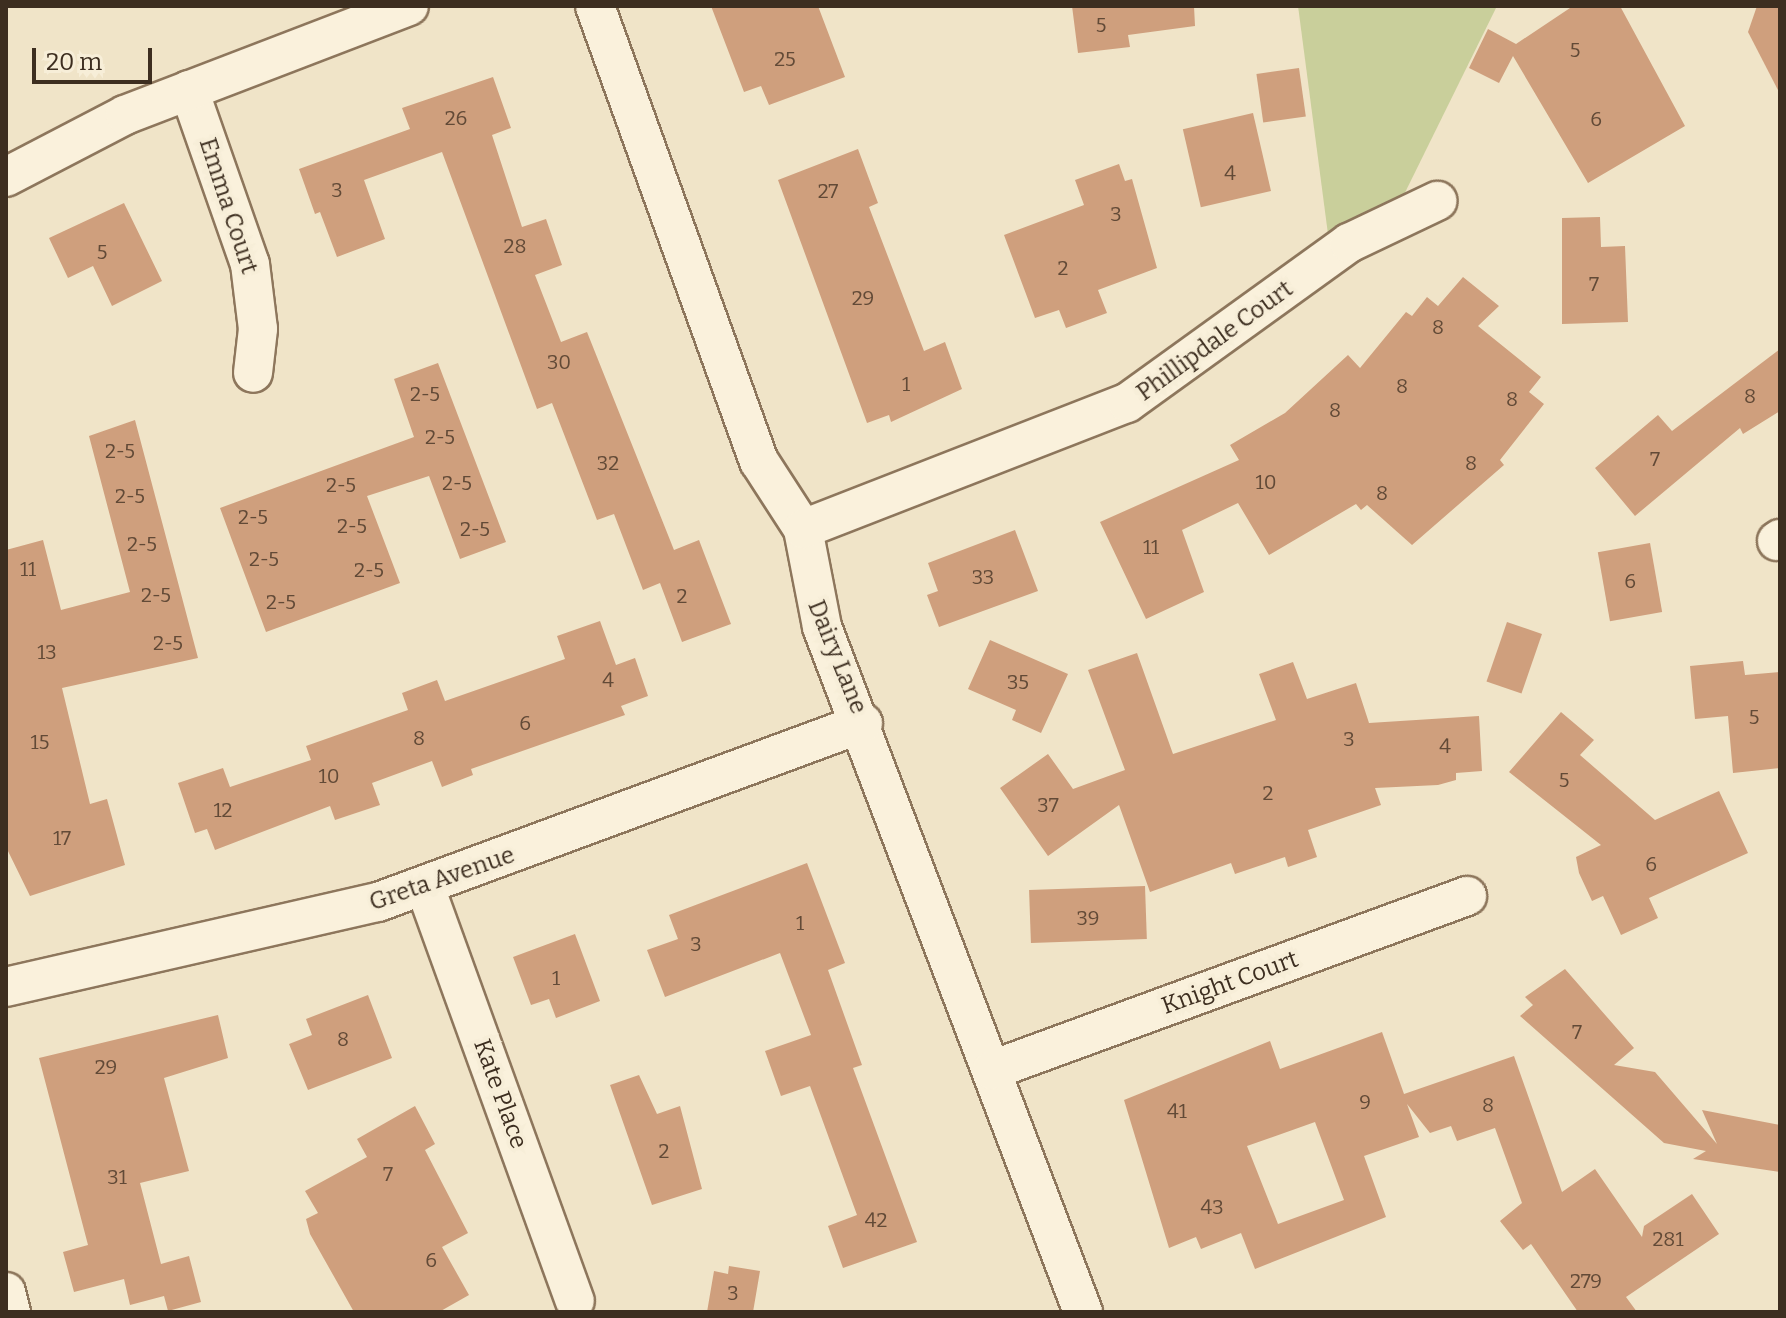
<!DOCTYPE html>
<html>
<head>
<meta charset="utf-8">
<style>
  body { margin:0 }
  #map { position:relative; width:1786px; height:1318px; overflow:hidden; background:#f0e4c8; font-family:Bitter,serif }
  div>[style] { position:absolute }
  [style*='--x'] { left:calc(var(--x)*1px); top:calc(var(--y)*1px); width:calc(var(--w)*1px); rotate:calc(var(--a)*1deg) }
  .green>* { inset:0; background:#c9cf9b }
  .building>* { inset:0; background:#cf9f7d; transform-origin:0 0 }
  .roads { filter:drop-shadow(2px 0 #8d765c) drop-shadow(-2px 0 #8d765c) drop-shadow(0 2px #8d765c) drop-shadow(0 -2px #8d765c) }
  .street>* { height:38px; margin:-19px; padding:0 19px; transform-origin:19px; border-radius:19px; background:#faf1dc }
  span { translate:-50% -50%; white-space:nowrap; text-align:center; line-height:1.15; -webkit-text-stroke:7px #f7eed8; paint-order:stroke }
  .number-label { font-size:20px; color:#624a37 }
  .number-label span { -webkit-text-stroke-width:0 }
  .street-label { font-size:24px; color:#3d2e20 }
  .frame { position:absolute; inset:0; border:8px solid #3d2e20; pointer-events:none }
  .scale { position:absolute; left:32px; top:48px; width:120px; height:36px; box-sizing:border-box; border:4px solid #3d2e20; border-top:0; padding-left:10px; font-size:24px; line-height:28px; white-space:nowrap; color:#3d2e20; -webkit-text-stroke:6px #f7eed8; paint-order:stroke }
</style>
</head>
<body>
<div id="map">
  <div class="green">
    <div style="clip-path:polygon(1298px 6px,1497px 6px,1391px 221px,1331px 257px)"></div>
  </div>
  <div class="building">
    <div style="clip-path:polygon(711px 6px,818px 6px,845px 77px,769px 105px,761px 86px,744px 92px)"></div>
    <div style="clip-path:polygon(1072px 6px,1194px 6px,1195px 26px,1128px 35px,1130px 47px,1078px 53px)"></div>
    <div style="clip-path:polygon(1573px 6px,1620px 6px,1685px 126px,1588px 183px,1513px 56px,1499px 83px,1469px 68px,1488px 29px,1516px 44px)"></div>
    <div style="clip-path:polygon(1757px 6px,1780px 6px,1780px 94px,1748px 32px)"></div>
    <div style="left:1299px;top:68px;width:49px;height:43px;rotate:82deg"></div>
    <div style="clip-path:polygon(493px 77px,511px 128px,492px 135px,522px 227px,546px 219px,562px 265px,535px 275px,561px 342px,587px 332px,674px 550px,699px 540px,731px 624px,682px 642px,660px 583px,643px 590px,614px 514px,597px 520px,552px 403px,537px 409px,442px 152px,364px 180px,385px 239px,337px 257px,320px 212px,315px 214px,299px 169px,410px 129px,402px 108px)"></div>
    <div style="left:1253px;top:113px;width:80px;height:72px;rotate:77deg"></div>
    <div style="clip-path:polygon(858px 149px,878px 203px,869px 207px,924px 351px,945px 342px,962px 389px,891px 422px,889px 415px,867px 423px,778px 180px)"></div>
    <div style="clip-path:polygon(1119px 164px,1125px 181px,1132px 179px,1157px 268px,1098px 290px,1107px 313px,1066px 328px,1059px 310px,1035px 318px,1004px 235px,1084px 205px,1075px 180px)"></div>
    <div style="clip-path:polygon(124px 203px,162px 281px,112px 306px,93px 266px,68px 278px,49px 238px)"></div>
    <div style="clip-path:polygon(1600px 217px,1601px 247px,1625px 246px,1628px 322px,1562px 324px,1562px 218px)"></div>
    <div style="clip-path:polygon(1463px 277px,1499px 306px,1478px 326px,1541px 377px,1529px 392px,1544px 404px,1500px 460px,1504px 465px,1412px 545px,1367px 505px,1361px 510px,1356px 504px,1269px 555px,1238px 503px,1182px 530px,1204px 592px,1146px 619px,1100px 522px,1239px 460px,1230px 445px,1285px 413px,1348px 355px,1360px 368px,1406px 312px,1412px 316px,1427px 297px,1438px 306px)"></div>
    <div style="clip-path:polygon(1780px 349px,1780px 411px,1743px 434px,1740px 428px,1635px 516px,1595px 468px,1658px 415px,1672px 431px)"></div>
    <div style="clip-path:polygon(438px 363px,506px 542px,460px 559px,429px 476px,367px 496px,400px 583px,266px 632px,220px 508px,414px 437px,394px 379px)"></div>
    <div style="clip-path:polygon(135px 420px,198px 658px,62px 688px,90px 804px,107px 799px,125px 865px,30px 896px,6px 847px,6px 550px,43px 540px,61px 610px,130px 592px,89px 436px)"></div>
    <div style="clip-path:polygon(1015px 530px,1038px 591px,939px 627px,927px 595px,938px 591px,928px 563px)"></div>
    <div style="left:1650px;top:543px;width:70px;height:53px;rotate:80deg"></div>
    <div style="clip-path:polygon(600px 621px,616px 665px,635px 658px,648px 696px,621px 706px,625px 715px,471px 769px,473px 775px,442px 787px,432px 761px,372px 783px,380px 805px,335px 820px,330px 806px,215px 850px,207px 829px,195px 833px,178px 783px,223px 768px,230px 787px,311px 760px,306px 746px,408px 710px,402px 693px,437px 680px,445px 701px,565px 659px,557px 636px)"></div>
    <div style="left:1507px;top:622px;width:37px;height:63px;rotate:19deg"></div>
    <div style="clip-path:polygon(990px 640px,1068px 674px,1041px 733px,1012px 720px,1016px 710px,968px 689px)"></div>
    <div style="clip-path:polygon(1137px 653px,1173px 754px,1276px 720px,1259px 674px,1293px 662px,1307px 699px,1356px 683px,1369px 723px,1479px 716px,1482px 771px,1456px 773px,1456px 780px,1438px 785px,1375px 788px,1381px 805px,1308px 830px,1317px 857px,1288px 867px,1285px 857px,1235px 874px,1231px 863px,1150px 892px,1119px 805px,1048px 856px,1000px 788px,1048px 754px,1073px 789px,1125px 770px,1088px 670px)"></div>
    <div style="clip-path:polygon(1743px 661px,1745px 675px,1780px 672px,1780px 768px,1733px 773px,1728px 716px,1695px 719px,1690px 666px)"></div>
    <div style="clip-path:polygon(1561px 712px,1594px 740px,1580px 755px,1655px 820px,1719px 791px,1748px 853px,1649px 898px,1658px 918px,1621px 935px,1603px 896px,1592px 901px,1579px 873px,1576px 857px,1601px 845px,1509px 772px)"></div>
    <div style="clip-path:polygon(807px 863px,845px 963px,828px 970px,862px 1065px,853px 1068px,917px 1242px,843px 1268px,828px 1226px,857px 1215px,810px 1086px,781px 1096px,765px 1051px,811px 1035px,780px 953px,665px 997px,647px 950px,678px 939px,669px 915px)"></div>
    <div style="left:1145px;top:886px;width:53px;height:116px;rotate:88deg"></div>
    <div style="clip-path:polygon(575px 934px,600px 1001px,556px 1018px,549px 999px,531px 1005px,513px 957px)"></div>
    <div style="clip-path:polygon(1565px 969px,1634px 1048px,1614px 1065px,1655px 1072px,1717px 1144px,1702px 1110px,1780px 1125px,1780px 1172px,1693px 1159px,1706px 1151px,1664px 1143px,1520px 1016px,1533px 1005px,1525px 997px)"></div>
    <div style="clip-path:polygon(368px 995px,392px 1058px,308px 1090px,289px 1044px,312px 1035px,306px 1019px)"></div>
    <div style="clip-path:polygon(218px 1015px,228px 1058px,164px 1078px,189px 1171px,140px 1183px,161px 1264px,189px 1256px,201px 1302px,168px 1311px,164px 1296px,130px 1305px,124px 1279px,74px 1292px,63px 1252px,88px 1245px,39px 1058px)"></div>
    <div style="clip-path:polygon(evenodd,1382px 1032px,1404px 1094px,1514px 1056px,1562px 1192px,1595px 1169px,1642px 1237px,1644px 1226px,1692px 1194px,1719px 1234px,1626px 1297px,1637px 1312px,1578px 1312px,1531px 1244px,1523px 1250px,1500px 1221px,1522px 1203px,1495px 1128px,1457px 1141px,1451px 1126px,1430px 1133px,1407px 1104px,1419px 1137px,1364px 1156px,1386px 1217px,1255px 1269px,1241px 1233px,1201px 1249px,1196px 1237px,1169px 1248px,1124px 1100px,1270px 1041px,1280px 1069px,1382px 1032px,1315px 1122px,1344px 1200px,1278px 1224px,1247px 1146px,1315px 1122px)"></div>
    <div style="clip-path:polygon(639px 1075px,657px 1114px,680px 1106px,702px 1189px,652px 1205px,610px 1085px)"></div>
    <div style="clip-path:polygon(415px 1106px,435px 1144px,425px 1150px,468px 1233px,442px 1247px,469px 1295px,439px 1312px,354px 1312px,310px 1234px,306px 1219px,318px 1213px,305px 1191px,367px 1157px,357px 1139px)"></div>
    <div style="clip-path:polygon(729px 1266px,760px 1271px,753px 1312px,707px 1312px,714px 1271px,728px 1274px)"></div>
  </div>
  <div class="roads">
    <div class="street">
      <div style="--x:595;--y:6;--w:484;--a:70.2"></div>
      <div style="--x:759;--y:461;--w:81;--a:57.1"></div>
      <div style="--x:803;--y:529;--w:100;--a:79"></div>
      <div style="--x:822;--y:627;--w:733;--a:69.14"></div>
      <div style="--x:189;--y:90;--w:184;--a:70.7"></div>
      <div style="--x:250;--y:264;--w:65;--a:83"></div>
      <div style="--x:258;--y:329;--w:44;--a:96.5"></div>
      <div style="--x:6;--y:177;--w:134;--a:-27.5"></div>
      <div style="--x:125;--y:115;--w:304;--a:-21"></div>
      <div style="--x:803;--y:529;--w:348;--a:-21.3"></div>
      <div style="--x:1127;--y:403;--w:274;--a:-35.8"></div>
      <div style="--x:1349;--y:243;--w:98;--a:-25.5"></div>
      <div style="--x:1777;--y:541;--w:4;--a:-34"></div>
      <div style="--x:425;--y:887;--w:440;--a:70.1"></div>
      <div style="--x:6;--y:987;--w:382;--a:-12.9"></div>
      <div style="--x:378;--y:902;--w:517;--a:-20.26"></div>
      <div style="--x:992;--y:1070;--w:506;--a:-20.12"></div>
      <div style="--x:6;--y:1292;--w:21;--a:76"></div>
    </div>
  </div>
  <div class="number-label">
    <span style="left:1101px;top:25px">5</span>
    <span style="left:1575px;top:50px">5</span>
    <span style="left:785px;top:59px">25</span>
    <span style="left:456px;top:118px">26</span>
    <span style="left:1596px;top:119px">6</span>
    <span style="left:1230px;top:173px">4</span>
    <span style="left:337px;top:190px">3</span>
    <span style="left:828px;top:191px">27</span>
    <span style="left:1116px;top:214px">3</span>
    <span style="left:515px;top:246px">28</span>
    <span style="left:102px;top:252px">5</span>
    <span style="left:1063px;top:268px">2</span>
    <span style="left:1594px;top:284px">7</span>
    <span style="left:863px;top:298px">29</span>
    <span style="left:1438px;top:327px">8</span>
    <span style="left:559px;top:362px">30</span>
    <span style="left:906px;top:384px">1</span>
    <span style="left:1402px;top:386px">8</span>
    <span style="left:425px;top:394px">2-5</span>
    <span style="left:1750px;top:396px">8</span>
    <span style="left:1512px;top:399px">8</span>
    <span style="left:1335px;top:410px">8</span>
    <span style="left:440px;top:437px">2-5</span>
    <span style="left:120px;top:451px">2-5</span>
    <span style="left:1655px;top:459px">7</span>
    <span style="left:608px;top:463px">32</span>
    <span style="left:1471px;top:463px">8</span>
    <span style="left:1266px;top:482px">10</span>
    <span style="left:457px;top:483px">2-5</span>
    <span style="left:341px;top:485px">2-5</span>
    <span style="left:1382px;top:493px">8</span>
    <span style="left:130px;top:496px">2-5</span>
    <span style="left:253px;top:517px">2-5</span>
    <span style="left:352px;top:526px">2-5</span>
    <span style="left:475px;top:529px">2-5</span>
    <span style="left:142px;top:544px">2-5</span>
    <span style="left:1151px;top:547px">11</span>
    <span style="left:264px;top:559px">2-5</span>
    <span style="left:28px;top:569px">11</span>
    <span style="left:369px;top:570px">2-5</span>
    <span style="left:983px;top:577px">33</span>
    <span style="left:1630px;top:581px">6</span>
    <span style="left:156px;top:595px">2-5</span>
    <span style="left:682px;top:596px">2</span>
    <span style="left:281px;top:602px">2-5</span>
    <span style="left:168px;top:643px">2-5</span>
    <span style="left:47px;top:652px">13</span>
    <span style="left:608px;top:680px">4</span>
    <span style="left:1018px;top:682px">35</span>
    <span style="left:1754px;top:717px">5</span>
    <span style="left:525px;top:723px">6</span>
    <span style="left:419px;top:738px">8</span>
    <span style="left:1349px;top:739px">3</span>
    <span style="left:40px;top:742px">15</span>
    <span style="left:1445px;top:746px">4</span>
    <span style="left:329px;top:776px">10</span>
    <span style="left:1564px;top:780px">5</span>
    <span style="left:1268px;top:793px">2</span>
    <span style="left:1048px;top:805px">37</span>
    <span style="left:223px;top:810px">12</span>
    <span style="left:62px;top:838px">17</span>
    <span style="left:1651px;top:864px">6</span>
    <span style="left:1088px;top:918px">39</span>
    <span style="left:800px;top:923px">1</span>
    <span style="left:696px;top:944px">3</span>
    <span style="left:556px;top:978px">1</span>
    <span style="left:1577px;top:1032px">7</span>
    <span style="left:343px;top:1039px">8</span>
    <span style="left:106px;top:1067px">29</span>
    <span style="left:1365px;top:1102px">9</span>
    <span style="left:1488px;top:1105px">8</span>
    <span style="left:1177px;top:1111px">41</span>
    <span style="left:664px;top:1151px">2</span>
    <span style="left:388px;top:1174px">7</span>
    <span style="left:117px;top:1177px">31</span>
    <span style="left:1212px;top:1207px">43</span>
    <span style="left:876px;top:1220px">42</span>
    <span style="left:1668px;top:1239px">281</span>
    <span style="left:431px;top:1260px">6</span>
    <span style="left:1586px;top:1281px">279</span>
    <span style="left:733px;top:1293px">3</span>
  </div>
  <div class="street-label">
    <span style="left:228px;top:206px;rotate:72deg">Emma Court</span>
    <span style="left:1215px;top:341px;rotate:-36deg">Phillipdale Court</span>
    <span style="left:837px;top:657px;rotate:68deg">Dairy Lane</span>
    <span style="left:442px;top:879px;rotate:-19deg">Greta Avenue</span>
    <span style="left:1230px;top:983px;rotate:-20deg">Knight Court</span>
    <span style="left:500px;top:1094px;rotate:70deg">Kate Place</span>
  </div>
  <div class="frame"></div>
  <div class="scale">20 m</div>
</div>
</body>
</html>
